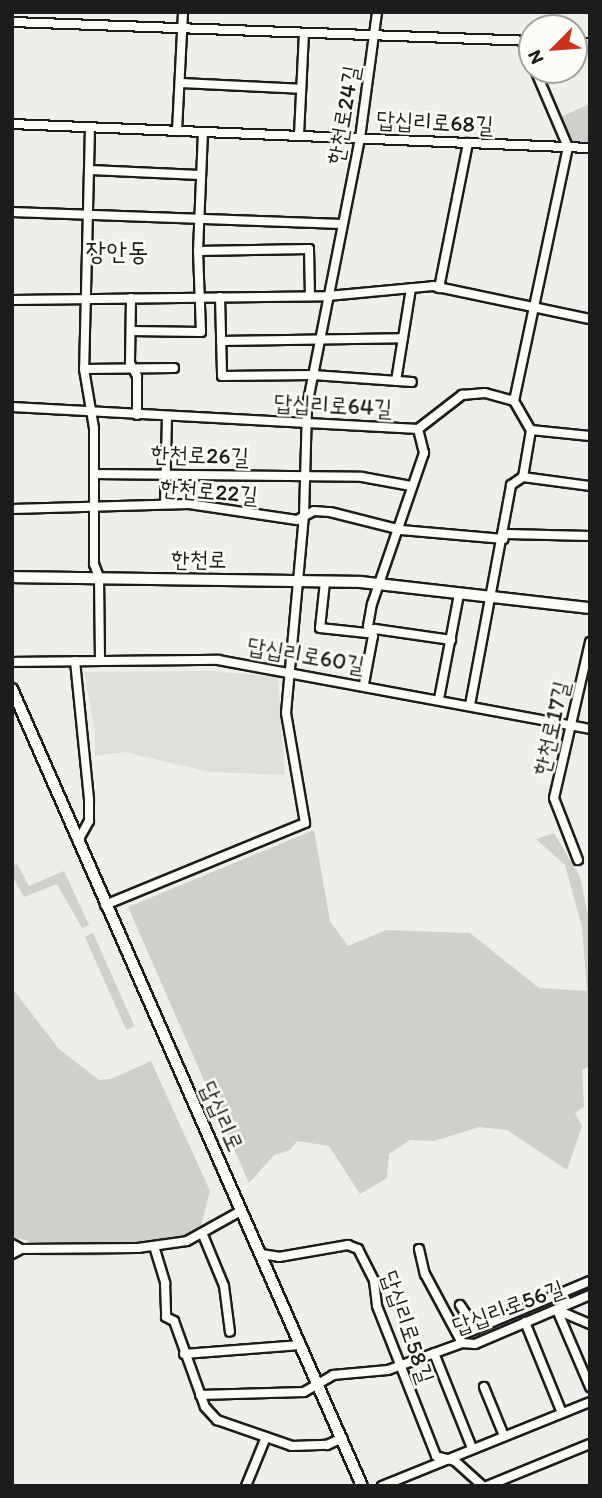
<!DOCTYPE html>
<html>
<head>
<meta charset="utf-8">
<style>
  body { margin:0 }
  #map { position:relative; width:602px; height:1498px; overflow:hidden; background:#f0eeea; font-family:Itim,"Poor Story",sans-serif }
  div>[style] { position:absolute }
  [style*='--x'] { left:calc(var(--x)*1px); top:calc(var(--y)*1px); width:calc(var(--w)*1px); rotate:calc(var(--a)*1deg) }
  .built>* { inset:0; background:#e0deda }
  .green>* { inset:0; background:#d0cfcc; transform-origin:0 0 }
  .roads { filter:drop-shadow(2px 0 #1c1c1c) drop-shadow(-2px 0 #1c1c1c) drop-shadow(0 2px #1c1c1c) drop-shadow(0 -2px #1c1c1c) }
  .street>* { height:8px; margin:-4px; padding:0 4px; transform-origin:4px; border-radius:4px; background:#fdfcf7 }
  .secondary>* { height:10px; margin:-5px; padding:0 5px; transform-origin:5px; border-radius:5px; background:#fdfcf7 }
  span { translate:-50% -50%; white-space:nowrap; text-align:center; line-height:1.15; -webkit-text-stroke:5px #fdfcf7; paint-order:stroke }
  .street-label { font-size:23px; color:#1c1c1c }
  .quarter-label { font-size:26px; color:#1c1c1c }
  .frame { position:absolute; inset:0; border:14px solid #1c1c1c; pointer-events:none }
  .north { position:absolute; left:518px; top:14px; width:70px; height:70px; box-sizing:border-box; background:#fdfcf7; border:2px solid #a3a29f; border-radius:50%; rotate:245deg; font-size:19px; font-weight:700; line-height:28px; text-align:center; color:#1c1c1c }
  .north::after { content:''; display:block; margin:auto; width:24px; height:32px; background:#c8321e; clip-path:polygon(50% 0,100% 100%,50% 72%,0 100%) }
</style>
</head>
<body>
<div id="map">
  <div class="built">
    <div style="clip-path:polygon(211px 671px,278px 677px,285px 775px,210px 772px,124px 752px,95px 756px,95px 731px,84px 672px)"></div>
  </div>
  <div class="green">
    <div style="clip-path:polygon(590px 104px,590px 145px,571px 144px,560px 117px)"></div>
    <div style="clip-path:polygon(314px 830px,330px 921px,348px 946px,386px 930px,470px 933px,539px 988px,587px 991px,582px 927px,565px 865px,536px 839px,554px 833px,580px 877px,590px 925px,590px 1066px,582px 1070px,584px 1107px,575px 1113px,582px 1126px,567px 1170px,507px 1130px,479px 1127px,434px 1141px,410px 1140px,389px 1154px,387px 1178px,360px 1194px,329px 1146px,297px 1141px,290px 1150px,274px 1155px,249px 1183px,128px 907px)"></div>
    <div style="clip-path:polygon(17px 864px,29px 886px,64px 871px,89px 925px,82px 928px,57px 884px,24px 897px,12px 875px,12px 866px)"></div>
    <div style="left:93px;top:933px;width:102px;height:9px;rotate:66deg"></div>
    <div style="clip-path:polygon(12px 988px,59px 1049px,99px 1080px,111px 1079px,151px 1061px,210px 1191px,200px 1230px,150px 1252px,95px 1256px,40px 1256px,27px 1240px,12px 1239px)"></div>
  </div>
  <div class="roads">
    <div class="street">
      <div style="--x:12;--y:22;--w:520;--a:2.09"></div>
      <div style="--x:526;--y:41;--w:24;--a:75"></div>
      <div style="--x:574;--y:43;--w:16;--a:0"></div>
      <div style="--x:180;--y:83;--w:121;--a:2.8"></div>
      <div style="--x:12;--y:124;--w:578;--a:2.38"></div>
      <div style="--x:90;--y:128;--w:241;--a:91.4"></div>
      <div style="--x:84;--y:369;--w:60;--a:80.4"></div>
      <div style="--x:94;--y:428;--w:136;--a:90"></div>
      <div style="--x:94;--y:564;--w:14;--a:69"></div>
      <div style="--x:99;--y:577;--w:84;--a:89.3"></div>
      <div style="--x:177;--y:131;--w:119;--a:-87.1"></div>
      <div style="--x:299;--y:135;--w:102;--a:-87.2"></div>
      <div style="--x:89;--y:170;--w:112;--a:2.6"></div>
      <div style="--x:12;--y:212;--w:330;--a:2.1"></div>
      <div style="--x:198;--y:251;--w:111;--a:-1"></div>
      <div style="--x:309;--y:249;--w:47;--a:88.8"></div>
      <div style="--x:439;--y:288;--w:148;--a:-78.7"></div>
      <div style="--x:220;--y:297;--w:79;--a:88.5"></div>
      <div style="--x:222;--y:376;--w:91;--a:-0.6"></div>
      <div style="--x:313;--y:375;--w:99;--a:4"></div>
      <div style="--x:131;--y:298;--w:65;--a:90.9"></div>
      <div style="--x:130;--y:363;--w:15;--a:62"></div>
      <div style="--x:137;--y:376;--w:39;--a:90"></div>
      <div style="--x:12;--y:300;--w:316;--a:-0.7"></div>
      <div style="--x:328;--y:296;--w:105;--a:-5.4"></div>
      <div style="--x:433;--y:286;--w:160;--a:11.9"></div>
      <div style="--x:131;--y:331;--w:70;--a:0.8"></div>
      <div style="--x:201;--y:332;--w:81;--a:-92.1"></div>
      <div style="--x:198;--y:251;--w:119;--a:-87.6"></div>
      <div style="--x:221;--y:341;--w:182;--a:-0.9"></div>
      <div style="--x:84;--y:369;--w:90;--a:-0.6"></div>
      <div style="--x:396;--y:381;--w:94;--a:-80.8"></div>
      <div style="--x:514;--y:401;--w:260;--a:-78"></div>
      <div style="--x:568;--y:147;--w:84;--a:-113.2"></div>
      <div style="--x:12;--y:407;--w:407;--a:3.1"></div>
      <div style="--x:418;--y:429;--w:56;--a:-37.7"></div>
      <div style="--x:462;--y:395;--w:23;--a:-5"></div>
      <div style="--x:485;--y:393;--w:30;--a:15"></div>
      <div style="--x:514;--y:401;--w:34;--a:60"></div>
      <div style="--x:531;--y:430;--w:59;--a:5.8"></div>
      <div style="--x:94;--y:474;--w:268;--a:0.6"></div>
      <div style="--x:362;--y:477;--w:50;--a:10.4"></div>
      <div style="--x:523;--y:477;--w:48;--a:-80.3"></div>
      <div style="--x:165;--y:504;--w:88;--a:-88.7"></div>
      <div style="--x:12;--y:509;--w:177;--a:-1.6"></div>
      <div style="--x:189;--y:504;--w:109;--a:8.4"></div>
      <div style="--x:297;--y:520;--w:19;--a:-28"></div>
      <div style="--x:314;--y:511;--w:16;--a:4"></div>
      <div style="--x:330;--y:512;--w:73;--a:14.2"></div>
      <div style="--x:401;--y:530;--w:103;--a:5"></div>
      <div style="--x:505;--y:534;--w:85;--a:1.3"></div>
      <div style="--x:325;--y:582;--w:46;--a:96.2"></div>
      <div style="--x:320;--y:628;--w:47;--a:6.1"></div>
      <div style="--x:367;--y:633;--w:9;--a:-27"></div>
      <div style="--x:375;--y:629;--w:77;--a:8.2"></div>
      <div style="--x:75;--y:661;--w:140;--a:84.2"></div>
      <div style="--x:89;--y:800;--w:21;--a:90"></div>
      <div style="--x:89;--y:821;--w:23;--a:119"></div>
      <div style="--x:12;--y:662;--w:206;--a:-0.6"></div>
      <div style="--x:218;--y:660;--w:378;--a:10.5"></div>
      <div style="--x:364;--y:684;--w:49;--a:-79.4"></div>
      <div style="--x:373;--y:636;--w:11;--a:-117"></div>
      <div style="--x:368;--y:626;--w:22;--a:-80"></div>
      <div style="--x:372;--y:604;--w:160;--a:-71"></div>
      <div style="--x:424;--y:453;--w:25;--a:-104"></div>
      <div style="--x:439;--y:699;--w:107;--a:-79.2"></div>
      <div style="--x:470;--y:705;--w:224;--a:-79.4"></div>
      <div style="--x:511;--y:485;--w:14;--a:-34"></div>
      <div style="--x:523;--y:477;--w:68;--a:7.7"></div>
      <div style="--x:578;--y:860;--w:66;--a:-111.2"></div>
      <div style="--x:554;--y:798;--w:160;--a:-77"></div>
      <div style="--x:105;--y:905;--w:216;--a:-22.3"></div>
      <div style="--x:305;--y:823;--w:112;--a:-99.8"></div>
      <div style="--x:286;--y:713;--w:198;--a:-84.8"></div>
      <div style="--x:304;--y:516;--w:110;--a:-88.4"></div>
      <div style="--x:307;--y:406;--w:273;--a:-78.8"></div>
      <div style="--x:360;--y:138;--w:127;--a:-82.3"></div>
      <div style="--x:203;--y:1235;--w:55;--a:67.6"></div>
      <div style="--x:224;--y:1286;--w:46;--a:82.6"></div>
      <div style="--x:12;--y:1244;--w:10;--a:29"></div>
      <div style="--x:154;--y:1246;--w:39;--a:73"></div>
      <div style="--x:165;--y:1283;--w:34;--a:88"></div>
      <div style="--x:166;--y:1317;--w:9;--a:27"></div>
      <div style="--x:174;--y:1321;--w:91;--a:70.2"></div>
      <div style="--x:205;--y:1407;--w:18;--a:47"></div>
      <div style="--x:217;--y:1420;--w:79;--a:19.1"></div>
      <div style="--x:292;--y:1446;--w:35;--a:-2"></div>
      <div style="--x:327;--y:1445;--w:17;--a:-25"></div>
      <div style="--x:419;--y:1249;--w:26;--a:77"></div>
      <div style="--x:425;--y:1274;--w:76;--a:61.8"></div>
      <div style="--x:12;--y:1254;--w:10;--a:-29"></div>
      <div style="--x:21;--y:1249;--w:117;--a:-0.5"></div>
      <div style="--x:138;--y:1248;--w:49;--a:-8.1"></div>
      <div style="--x:187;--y:1241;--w:62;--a:-29.1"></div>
      <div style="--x:261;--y:1254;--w:18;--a:9"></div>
      <div style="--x:279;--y:1257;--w:70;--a:-9.9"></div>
      <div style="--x:348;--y:1245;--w:11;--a:22"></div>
      <div style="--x:358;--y:1249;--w:36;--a:63"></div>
      <div style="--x:374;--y:1281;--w:25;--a:83"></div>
      <div style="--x:377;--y:1306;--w:161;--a:68.5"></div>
      <div style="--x:436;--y:1456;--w:20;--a:15"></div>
      <div style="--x:455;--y:1461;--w:38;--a:42"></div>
      <div style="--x:460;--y:1305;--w:29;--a:56"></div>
      <div style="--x:557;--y:1310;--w:84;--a:66.8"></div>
      <div style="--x:557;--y:1310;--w:36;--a:23"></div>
      <div style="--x:525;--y:1322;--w:98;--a:67.9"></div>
      <div style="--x:459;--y:1336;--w:142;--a:-22.8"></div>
      <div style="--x:434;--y:1353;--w:102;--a:68.2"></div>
      <div style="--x:184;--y:1354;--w:117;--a:-4.4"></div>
      <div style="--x:484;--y:1387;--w:53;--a:67.8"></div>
      <div style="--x:200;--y:1395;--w:104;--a:-1.7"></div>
      <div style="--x:304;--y:1392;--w:34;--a:-30"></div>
      <div style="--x:333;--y:1375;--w:55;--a:-5.2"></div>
      <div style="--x:388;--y:1370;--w:79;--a:-20"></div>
      <div style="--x:462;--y:1343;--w:13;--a:4"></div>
      <div style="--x:475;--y:1344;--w:125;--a:-23.1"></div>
      <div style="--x:246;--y:1486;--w:53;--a:-67.8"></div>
      <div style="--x:382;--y:1486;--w:224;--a:-22"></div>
      <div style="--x:487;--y:1486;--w:111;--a:-22.2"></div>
    </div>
    <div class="secondary">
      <div style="--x:12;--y:577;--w:349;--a:0.8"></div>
      <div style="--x:361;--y:582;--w:230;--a:6.5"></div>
      <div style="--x:12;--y:689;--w:870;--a:66.29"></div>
    </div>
  </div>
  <div class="street-label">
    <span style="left:343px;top:115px;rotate:-80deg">한천로24길</span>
    <span style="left:435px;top:122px;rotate:3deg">답십리로68길</span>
    <span style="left:333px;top:405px;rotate:3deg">답십리로64길</span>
    <span style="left:200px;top:455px;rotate:2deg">한천로26길</span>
    <span style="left:209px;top:491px;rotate:5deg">한천로22길</span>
    <span style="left:199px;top:559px;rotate:1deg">한천로</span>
    <span style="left:306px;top:655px;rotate:10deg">답십리로60길</span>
    <span style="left:551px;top:728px;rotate:-77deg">한천로17길</span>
    <span style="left:222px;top:1116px;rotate:66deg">답십리로</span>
    <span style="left:508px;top:1307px;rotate:-20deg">답십리로56길</span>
    <span style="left:408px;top:1327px;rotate:71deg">답십리로58길</span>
  </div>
  <div class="quarter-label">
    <span style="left:117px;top:252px">장안동</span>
  </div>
  <div class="frame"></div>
  <div class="north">N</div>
</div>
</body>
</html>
